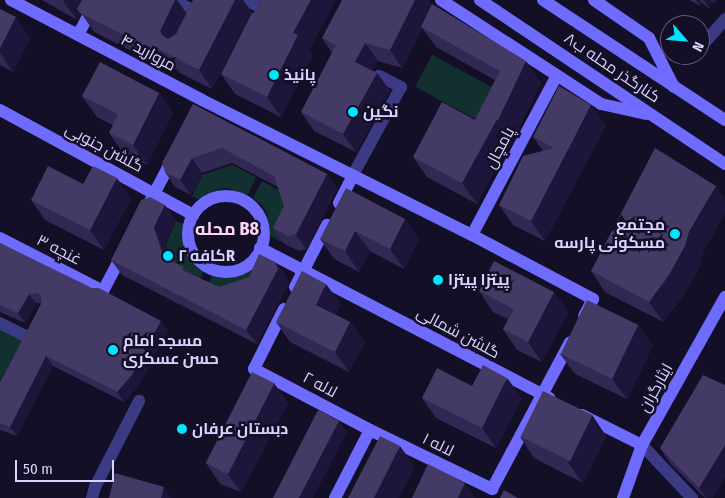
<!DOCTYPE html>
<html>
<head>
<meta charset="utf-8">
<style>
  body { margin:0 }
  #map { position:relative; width:725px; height:498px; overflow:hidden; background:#130f26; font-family:"Fira Sans Condensed",Cairo,sans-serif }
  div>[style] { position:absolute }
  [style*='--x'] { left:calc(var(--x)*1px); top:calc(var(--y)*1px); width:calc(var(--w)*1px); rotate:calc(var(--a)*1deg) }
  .green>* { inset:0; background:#12302f; transform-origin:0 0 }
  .street>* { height:12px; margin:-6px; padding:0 6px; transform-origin:6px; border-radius:6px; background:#3d3a85 }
  .secondary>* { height:12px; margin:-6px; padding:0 6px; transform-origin:6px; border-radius:6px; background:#6f6bff }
  .secondary>.ring { margin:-6px; padding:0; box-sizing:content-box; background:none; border:12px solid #6f6bff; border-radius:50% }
  .wall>* { inset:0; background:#312854 }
  .shaded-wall>* { inset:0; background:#1d163a }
  .building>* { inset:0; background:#433a66; transform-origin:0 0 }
  .dots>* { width:14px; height:14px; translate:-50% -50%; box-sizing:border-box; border:2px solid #130f26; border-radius:50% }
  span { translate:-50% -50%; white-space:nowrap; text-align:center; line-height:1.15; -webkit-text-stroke:5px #130f26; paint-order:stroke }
  .street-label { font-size:16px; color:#d9d4ff }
  .poi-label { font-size:16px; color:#d9d4ff; font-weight:700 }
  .left { translate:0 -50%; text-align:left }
  .right { translate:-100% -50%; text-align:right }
  .neighbourhood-label { font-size:18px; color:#ffd6f0; font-weight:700 }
  .north { position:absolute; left:660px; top:15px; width:50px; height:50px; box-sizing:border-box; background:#130f26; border:1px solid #625e7d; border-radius:50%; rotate:117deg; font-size:14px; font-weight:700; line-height:20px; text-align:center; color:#d9d4ff }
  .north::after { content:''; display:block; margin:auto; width:18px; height:22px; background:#00e5ff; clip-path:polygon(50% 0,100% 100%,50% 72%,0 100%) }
  .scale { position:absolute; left:15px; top:460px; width:99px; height:22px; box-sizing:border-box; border:2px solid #d9d4ff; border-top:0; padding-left:6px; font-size:15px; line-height:18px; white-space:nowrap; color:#d9d4ff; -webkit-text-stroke:4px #130f26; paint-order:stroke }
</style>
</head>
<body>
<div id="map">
  <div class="green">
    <div style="left:432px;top:55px;width:76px;height:36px;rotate:28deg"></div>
    <div style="clip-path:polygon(232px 165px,256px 177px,248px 195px,227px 188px,215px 190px,201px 201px,192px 196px,202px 175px)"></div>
    <div style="clip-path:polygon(262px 181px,284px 193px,292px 220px,281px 242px,266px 233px,268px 215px,262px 205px,253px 198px)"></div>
    <div style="clip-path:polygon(176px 221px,186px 225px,185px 235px,189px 248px,196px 259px,205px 267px,199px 282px,175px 271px,166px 244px)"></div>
    <div style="clip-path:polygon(255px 263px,266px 267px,255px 290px,206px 288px,214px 272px,232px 275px,245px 270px)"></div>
    <div style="clip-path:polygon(0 328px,23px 339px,0 385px)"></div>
  </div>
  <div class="street">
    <div style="--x:173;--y:0;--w:30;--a:27"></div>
    <div style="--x:246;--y:0;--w:16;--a:27"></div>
    <div style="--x:707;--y:40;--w:28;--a:-49"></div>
    <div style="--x:353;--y:175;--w:100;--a:-61.4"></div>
    <div style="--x:401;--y:87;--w:25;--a:-153"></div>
    <div style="--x:0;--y:323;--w:30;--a:27"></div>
    <div style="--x:642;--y:445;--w:73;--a:46.7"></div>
    <div style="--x:92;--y:498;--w:11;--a:-75"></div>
    <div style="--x:95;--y:487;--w:97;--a:-62.9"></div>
  </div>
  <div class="secondary">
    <div style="--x:11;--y:0;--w:216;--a:27.6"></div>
    <div style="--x:202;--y:100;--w:302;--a:26.6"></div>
    <div style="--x:472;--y:235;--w:137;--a:27.9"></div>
    <div style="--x:593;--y:299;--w:19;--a:118"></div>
    <div style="--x:441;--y:0;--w:191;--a:33"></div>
    <div style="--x:601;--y:104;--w:46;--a:12.5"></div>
    <div style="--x:480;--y:0;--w:295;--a:33.8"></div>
    <div style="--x:543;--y:0;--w:218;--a:33.4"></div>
    <div style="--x:594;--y:0;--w:67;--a:34.6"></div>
    <div style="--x:649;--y:38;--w:55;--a:63"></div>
    <div style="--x:78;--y:35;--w:40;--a:-62"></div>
    <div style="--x:0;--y:110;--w:220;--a:28.5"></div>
    <div class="ring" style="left:188px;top:196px;width:64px;height:64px"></div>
    <div style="--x:339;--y:203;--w:31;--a:-63"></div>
    <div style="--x:144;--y:213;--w:62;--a:-62.2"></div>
    <div style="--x:472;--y:235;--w:179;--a:-62"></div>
    <div style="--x:0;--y:238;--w:116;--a:27.2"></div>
    <div style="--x:103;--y:291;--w:45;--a:-62.3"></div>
    <div style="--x:260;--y:248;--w:326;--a:27.4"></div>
    <div style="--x:295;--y:287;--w:70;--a:-62.7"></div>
    <div style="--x:284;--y:309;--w:67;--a:116.6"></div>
    <div style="--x:254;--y:369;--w:131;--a:27.7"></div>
    <div style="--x:370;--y:430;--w:136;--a:25.8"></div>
    <div style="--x:492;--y:489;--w:166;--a:-62"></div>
    <div style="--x:582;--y:415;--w:67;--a:26.6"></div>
    <div style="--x:335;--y:498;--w:76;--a:-62.8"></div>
    <div style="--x:623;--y:498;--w:56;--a:-70.3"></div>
    <div style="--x:642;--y:445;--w:170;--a:-60.7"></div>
  </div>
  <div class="wall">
    <div style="clip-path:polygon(42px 0,177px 0,186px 13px,193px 0,243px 0,252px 12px,212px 89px,170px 68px,169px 70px,94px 32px,81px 13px,77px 20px)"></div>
    <div style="clip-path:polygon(690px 0,718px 0,715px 4px,713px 2px,709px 8px,702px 3px,700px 6px)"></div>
    <div style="clip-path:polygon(432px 5px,541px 82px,513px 140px,511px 139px,477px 204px,427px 177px,413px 157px,475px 120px,495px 80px,436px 47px,422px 28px,402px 68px,378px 61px,372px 71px,377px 73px,390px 91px,356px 152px,314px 131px,301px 112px,332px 53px,322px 38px)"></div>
    <div style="clip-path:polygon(0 9px,30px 38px,13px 72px,0 65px)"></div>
    <div style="clip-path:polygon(309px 51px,312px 56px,281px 117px,235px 94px,221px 74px)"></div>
    <div style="clip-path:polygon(159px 93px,173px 113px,147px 165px,123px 153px,109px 133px,113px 125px,97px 117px,82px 96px)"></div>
    <div style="clip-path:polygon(193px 104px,327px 174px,337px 189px,306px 249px,299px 251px,283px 243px,273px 228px,284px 206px,278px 187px,232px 163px,202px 173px,191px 195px,175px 187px,165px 172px)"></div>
    <div style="clip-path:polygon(606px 125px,545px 241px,513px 225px,499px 205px,543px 151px,533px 137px)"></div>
    <div style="clip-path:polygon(83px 184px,131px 198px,104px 250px,45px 220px,31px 200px)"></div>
    <div style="clip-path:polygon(405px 219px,419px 239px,404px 269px,370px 251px,359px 272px,334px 259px,320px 239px)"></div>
    <div style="clip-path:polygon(176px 220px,165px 242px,171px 261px,187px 272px,219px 287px,249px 277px,275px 262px,286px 277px,288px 284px,257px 344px,122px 275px,111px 260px)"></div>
    <div style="clip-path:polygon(0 243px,168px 330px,139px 385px,124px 402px,53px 366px,17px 436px,0 430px,0 383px,41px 304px,41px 303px,36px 303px,25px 323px,0 312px)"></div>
    <div style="clip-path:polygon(703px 253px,700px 266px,683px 296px,663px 322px,605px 292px,591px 271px)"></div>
    <div style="clip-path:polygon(479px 291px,554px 292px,568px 312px,542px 362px,517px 350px,503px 329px,508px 319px,493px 312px)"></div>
    <div style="clip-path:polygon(341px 304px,335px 314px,350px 322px,365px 342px,349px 372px,290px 342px,276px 322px)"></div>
    <div style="clip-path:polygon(638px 325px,653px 345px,627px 399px,575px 374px,560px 354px)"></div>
    <div style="clip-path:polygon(725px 385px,725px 477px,712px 498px,705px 498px,670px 463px,660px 448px)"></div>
    <div style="clip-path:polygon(472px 386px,522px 398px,496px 448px,436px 418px,422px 398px)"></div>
    <div style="clip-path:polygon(288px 403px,241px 492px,220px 484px,206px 463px)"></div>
    <div style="clip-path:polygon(592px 415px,606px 436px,583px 483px,534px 458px,520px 437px)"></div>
  </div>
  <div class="shaded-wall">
    <div style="clip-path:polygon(64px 0,88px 0,77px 9px,81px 13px,77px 20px,63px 1px)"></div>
    <div style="clip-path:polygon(175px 0,177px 0,190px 18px,175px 55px,162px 35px,160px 31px)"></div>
    <div style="clip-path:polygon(235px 0,243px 0,252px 12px,212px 89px,199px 70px)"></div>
    <div style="clip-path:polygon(311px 0,336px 0,309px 51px,312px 56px,281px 117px,267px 97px,293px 33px)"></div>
    <div style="clip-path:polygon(415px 0,428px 0,433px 7px,421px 27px,422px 28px,402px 68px,390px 50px)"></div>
    <div style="clip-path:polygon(696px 0,700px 0,702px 3px,700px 6px)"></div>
    <div style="clip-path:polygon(704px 0,711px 0,713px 2px,709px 8px)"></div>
    <div style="clip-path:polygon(713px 0,718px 0,715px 4px)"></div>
    <div style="clip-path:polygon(16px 17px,30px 38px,13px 72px,0 53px,0 48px)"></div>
    <div style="clip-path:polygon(365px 43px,378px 61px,368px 80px,355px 62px)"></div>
    <div style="clip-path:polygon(156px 48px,170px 68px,169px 70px,155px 51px)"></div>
    <div style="clip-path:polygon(526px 61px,541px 82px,513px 140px,498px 120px)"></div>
    <div style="clip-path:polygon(377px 73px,390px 91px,356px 152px,343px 134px)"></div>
    <div style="clip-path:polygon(159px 93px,173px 113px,147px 165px,133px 145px)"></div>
    <div style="clip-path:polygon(591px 105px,606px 125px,545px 241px,531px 221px)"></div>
    <div style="clip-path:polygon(497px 119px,511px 139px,477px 204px,462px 183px)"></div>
    <div style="clip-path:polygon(192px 158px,202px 173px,191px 195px,180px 180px)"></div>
    <div style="clip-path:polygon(327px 174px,337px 189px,306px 249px,296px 234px)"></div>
    <div style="clip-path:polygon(117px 178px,131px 198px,104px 250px,90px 230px)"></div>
    <div style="clip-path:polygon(716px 186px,725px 199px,725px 214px,703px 253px,700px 266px,683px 296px,663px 322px,649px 302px)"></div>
    <div style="clip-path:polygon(165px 205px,176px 220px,165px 242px,175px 272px,164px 258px,154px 227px)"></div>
    <div style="clip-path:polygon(405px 219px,419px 239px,404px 269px,390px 249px)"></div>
    <div style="clip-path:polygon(355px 231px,370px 251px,359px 272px,345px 251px)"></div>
    <div style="clip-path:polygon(275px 262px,286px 277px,288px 284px,257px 344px,246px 330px)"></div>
    <div style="clip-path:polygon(326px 284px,341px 304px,330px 325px,316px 305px)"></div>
    <div style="clip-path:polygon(554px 292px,568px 312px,542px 362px,528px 342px)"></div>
    <div style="clip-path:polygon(29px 294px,36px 303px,25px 323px,18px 313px)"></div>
    <div style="clip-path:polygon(161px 321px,168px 330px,139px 385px,124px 402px,117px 392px)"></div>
    <div style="clip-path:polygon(350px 322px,365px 342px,349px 372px,335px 352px)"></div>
    <div style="clip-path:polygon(638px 325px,653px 345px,627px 399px,612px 379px)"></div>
    <div style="clip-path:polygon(46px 356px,53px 366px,17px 436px,10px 427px)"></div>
    <div style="clip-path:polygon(507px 378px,522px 398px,496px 448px,482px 428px)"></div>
    <div style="clip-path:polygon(274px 383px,288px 403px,241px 492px,226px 472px)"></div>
    <div style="clip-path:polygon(592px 415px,606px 436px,583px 483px,568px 463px)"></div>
    <div style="clip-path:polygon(339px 421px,347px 432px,313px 498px,299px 498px)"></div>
    <div style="clip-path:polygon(725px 445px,725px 477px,712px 498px,706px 498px,699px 488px)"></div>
    <div style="clip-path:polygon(400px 446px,415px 467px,399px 498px,374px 498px)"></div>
    <div style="clip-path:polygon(465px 483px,475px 498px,458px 498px)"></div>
    <div style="clip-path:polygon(164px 487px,171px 498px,161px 498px)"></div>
  </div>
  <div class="building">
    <div style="clip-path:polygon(82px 0,175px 0,160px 31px,162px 35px,168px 39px,176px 34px,193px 0,235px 0,199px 70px,156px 48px,155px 51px,80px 13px,77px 9px)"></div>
    <div style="clip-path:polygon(261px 0,311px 0,293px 33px,298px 35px,267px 97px,221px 74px,252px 13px,254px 13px)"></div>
    <div style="clip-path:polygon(342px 0,415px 0,390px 50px,365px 43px,355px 62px,377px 73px,343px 134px,301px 112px,336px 45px,322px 38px)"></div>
    <div style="clip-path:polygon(432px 4px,526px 61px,498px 120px,497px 119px,462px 183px,413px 157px,442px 102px,475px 120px,500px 71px,421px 27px)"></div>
    <div style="clip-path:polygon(0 9px,16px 17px,0 48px)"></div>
    <div style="clip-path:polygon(100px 62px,159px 93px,133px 145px,109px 133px,118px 114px,82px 96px)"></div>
    <div style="clip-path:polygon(559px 86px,591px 105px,531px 221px,499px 205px,523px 156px,554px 148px,533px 137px)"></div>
    <div style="clip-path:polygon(193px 104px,327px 174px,296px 234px,288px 236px,273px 228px,284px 206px,274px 176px,222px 148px,192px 158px,180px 180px,165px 172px,162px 163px)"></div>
    <div style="clip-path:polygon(655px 148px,716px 186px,689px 232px,685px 246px,669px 275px,649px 302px,591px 271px)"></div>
    <div style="clip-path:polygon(48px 166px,83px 184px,93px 166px,117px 178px,90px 230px,31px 200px)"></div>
    <div style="clip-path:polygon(346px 188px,405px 219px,390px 249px,355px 231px,345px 251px,320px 239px)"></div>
    <div style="clip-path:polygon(150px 197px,165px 205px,154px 227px,164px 258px,184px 267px,182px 270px,219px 287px,249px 277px,259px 254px,275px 262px,278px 269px,246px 330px,111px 260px,141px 200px)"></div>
    <div style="clip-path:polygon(0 243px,92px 288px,99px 288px,161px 321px,132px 375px,117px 392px,46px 356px,10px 427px,0 423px,0 383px,41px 304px,41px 296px,37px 293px,29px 294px,18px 313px,0 305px)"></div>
    <div style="clip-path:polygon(494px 261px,554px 292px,528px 342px,503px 329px,514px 309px,479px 291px)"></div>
    <div style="clip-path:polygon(302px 271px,326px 284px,316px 305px,350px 322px,335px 352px,276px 322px)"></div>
    <div style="left:587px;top:300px;width:57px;height:60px;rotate:26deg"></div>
    <div style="clip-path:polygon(483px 365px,507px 378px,482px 428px,422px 398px,437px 368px,472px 386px)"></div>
    <div style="left:252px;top:372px;width:25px;height:102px;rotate:27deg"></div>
    <div style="clip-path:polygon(703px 375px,725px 385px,725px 445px,699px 488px,660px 448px)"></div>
    <div style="left:543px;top:391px;width:55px;height:51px;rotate:26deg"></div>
    <div style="clip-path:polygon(318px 410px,339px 421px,299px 498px,273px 498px)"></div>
    <div style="clip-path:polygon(380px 436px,400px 446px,374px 498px,348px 498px)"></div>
    <div style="clip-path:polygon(428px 464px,465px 483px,458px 498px,412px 498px)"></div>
    <div style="clip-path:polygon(115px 473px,164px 487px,161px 498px,109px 498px)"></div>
    <div style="clip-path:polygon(504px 490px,518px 498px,500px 498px)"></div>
  </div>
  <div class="dots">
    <div style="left:274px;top:75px;background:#00e5ff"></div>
    <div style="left:353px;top:112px;background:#00e5ff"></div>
    <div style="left:675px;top:234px;background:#00e5ff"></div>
    <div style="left:168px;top:256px;background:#00e5ff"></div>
    <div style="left:438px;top:280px;background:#00e5ff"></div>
    <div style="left:113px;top:350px;background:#00e5ff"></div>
    <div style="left:182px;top:429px;background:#00e5ff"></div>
  </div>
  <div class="street-label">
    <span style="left:148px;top:53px;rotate:28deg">مروارید ۴</span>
    <span style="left:612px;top:68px;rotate:34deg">کنارگذر محله ب۸</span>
    <span style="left:104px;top:148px;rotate:28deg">گلشن جنوبی</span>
    <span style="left:500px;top:148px;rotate:-62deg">پامچال</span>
    <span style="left:59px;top:250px;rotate:27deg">غنچه ۳</span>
    <span style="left:458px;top:333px;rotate:28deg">گلشن شمالی</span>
    <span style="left:320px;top:385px;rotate:28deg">لاله ۲</span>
    <span style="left:656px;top:388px;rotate:-61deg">ایثارگران</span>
    <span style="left:438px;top:445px;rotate:26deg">لاله ۱</span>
  </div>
  <div class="poi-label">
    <span class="left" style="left:284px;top:75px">پانیذ</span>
    <span class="left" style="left:363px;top:112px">نگین</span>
    <span class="right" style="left:665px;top:234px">مجتمع<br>مسکونی پارسه</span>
    <span class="left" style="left:178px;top:256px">کافه ۲R</span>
    <span class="left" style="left:448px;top:280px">پیتزا پیتزا</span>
    <span class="left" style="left:123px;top:350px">مسجد امام<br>حسن عسکری</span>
    <span class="left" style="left:192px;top:429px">دبستان عرفان</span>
  </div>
  <div class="neighbourhood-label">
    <span style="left:227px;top:229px">محله B8</span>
  </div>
  <div class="north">N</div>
  <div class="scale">50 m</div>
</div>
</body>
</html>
